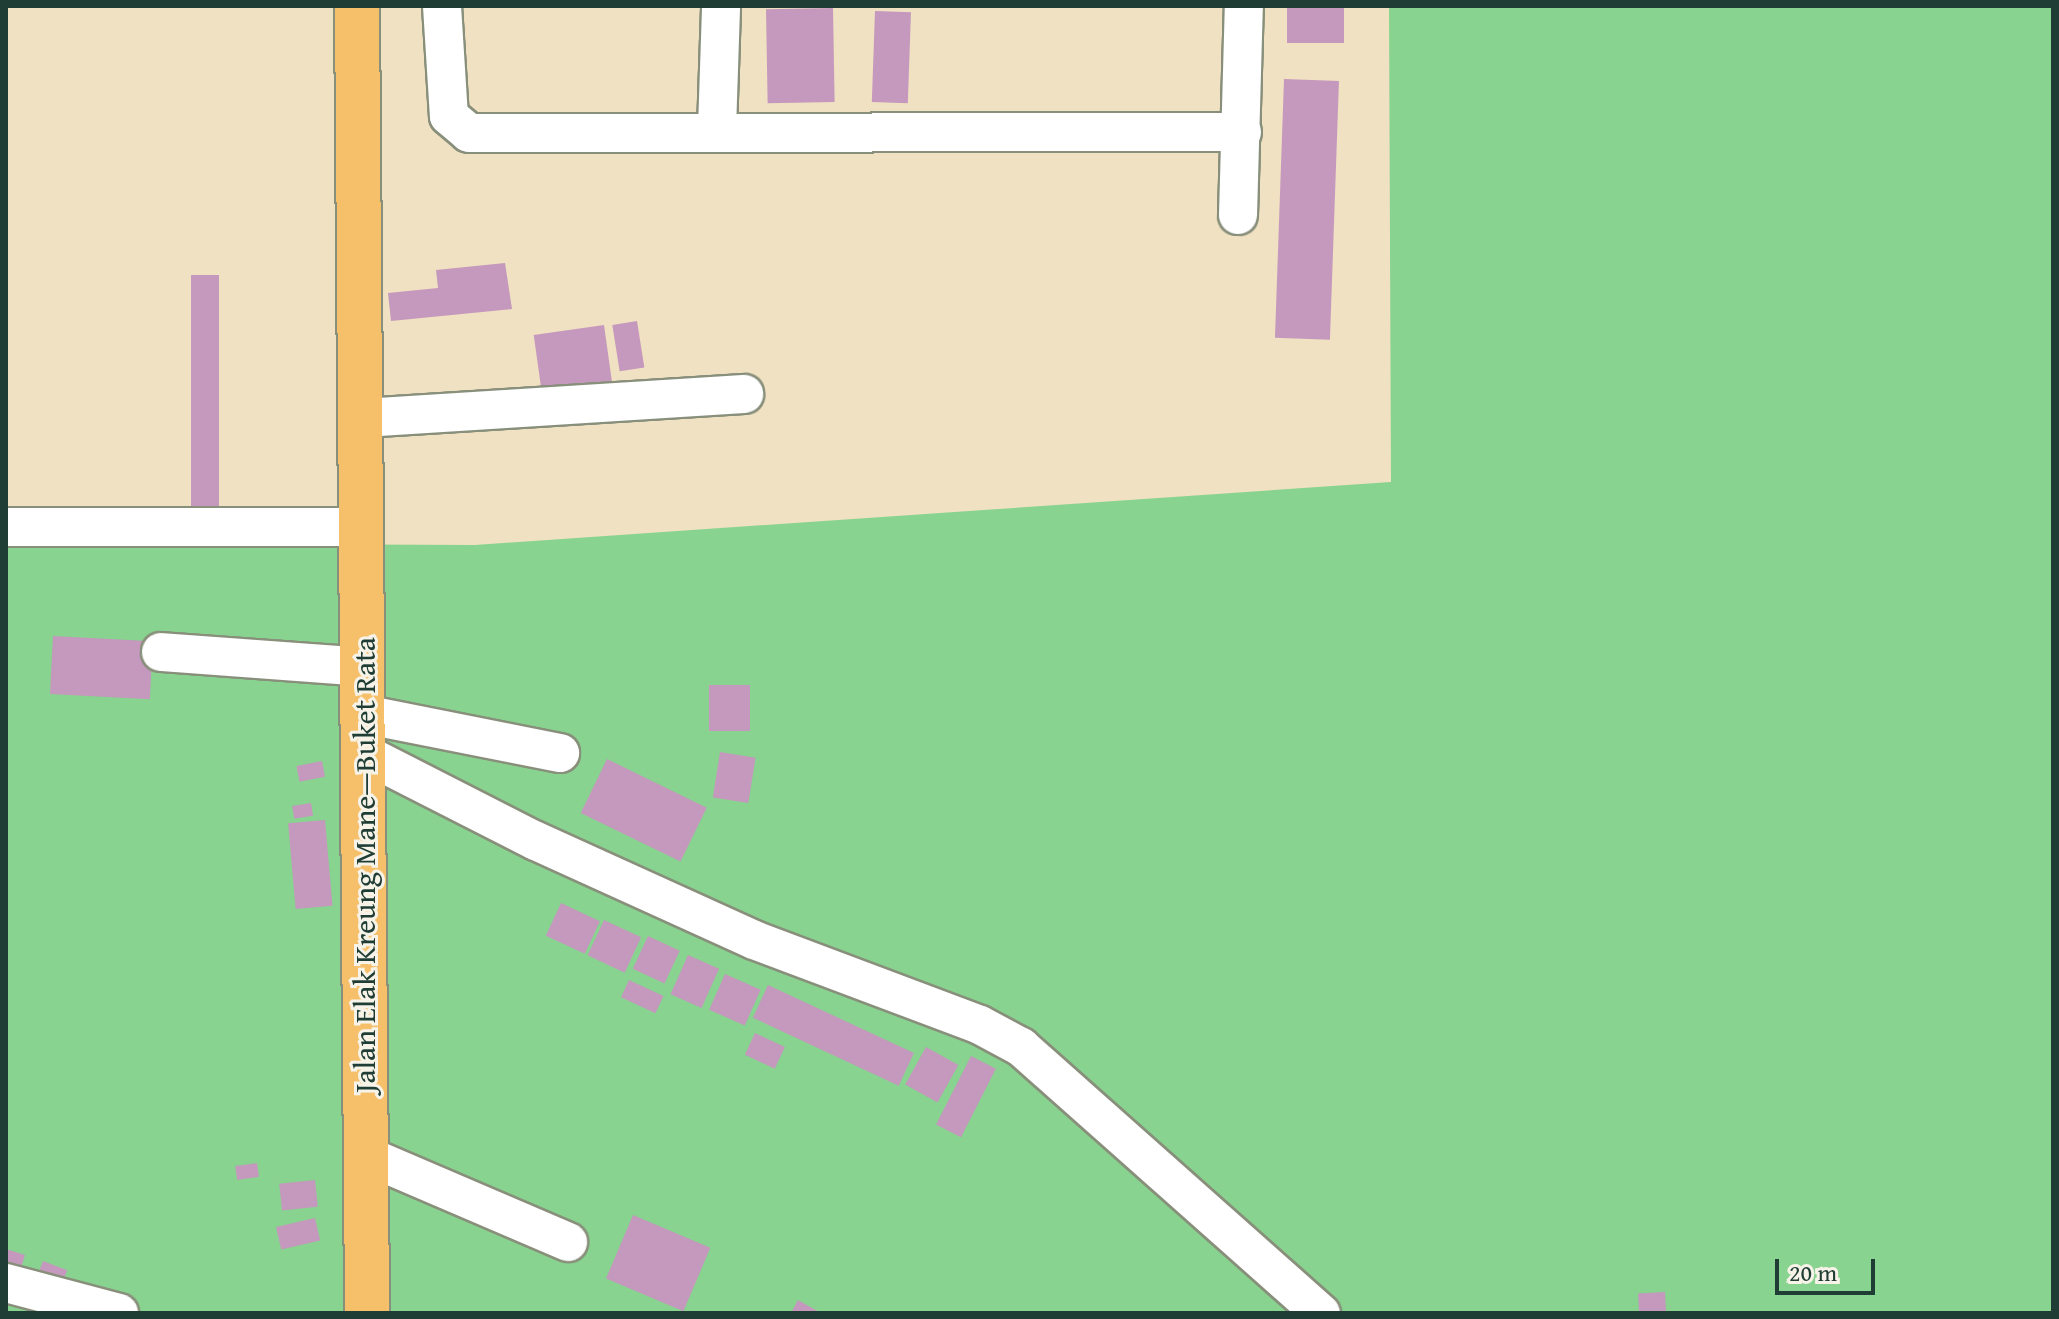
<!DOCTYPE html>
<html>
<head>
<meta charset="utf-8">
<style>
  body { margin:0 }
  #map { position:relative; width:2059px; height:1319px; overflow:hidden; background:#f0e1c2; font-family:"Gentium Book Plus",serif }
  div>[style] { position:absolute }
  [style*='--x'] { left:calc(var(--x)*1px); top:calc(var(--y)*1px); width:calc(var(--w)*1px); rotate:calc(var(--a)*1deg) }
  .green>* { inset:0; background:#88d38f }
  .building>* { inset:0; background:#c598bd; transform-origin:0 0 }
  .roads { filter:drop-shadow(2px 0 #888f7b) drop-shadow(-2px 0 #888f7b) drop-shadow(0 2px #888f7b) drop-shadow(0 -2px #888f7b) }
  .minor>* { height:38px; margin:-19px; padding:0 19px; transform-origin:19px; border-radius:19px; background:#fff }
  .highway>* { height:44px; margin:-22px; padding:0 22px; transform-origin:22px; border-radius:22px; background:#f6c06b }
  span { translate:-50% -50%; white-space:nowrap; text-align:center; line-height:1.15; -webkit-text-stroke:6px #f7f3e8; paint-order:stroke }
  .street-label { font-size:30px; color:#1f3d34 }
  .frame { position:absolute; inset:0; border:8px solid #1f3d34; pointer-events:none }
  .scale { position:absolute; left:1775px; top:1259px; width:100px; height:36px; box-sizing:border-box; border:4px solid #1f3d34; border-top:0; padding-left:10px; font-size:24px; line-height:28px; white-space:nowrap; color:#1f3d34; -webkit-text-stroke:6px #f7f3e8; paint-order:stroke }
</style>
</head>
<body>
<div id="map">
  <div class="green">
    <div style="clip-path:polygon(1389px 6px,2053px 6px,2053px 1313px,6px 1313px,6px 543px,475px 545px,1391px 482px)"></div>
  </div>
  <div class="building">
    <div style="left:1287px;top:6px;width:57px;height:37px"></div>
    <div style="left:833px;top:8px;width:94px;height:67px;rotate:89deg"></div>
    <div style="left:875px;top:11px;width:36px;height:91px;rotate:2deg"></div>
    <div style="left:1284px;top:79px;width:55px;height:259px;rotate:2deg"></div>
    <div style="clip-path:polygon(505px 263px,512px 309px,391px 321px,388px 293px,438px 288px,436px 270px)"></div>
    <div style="left:191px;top:275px;width:28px;height:242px"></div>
    <div style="left:637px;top:321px;width:47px;height:25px;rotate:81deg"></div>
    <div style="left:604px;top:325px;width:62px;height:71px;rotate:82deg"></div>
    <div style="left:53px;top:636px;width:100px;height:58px;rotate:3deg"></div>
    <div style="left:709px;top:685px;width:41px;height:46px"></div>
    <div style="left:720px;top:752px;width:36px;height:46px;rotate:9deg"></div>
    <div style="left:607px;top:759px;width:111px;height:60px;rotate:26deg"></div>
    <div style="left:322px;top:761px;width:16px;height:26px;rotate:79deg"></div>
    <div style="left:311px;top:803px;width:13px;height:19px;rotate:81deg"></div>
    <div style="left:325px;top:820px;width:86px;height:37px;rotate:85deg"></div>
    <div style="left:561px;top:903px;width:43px;height:36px;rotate:25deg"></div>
    <div style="left:604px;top:920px;width:41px;height:39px;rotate:25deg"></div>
    <div style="left:648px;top:936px;width:35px;height:36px;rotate:25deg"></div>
    <div style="left:688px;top:955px;width:34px;height:43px;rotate:24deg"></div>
    <div style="left:725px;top:974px;width:39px;height:39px;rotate:24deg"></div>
    <div style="left:629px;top:980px;width:38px;height:19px;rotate:25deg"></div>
    <div style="left:768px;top:985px;width:161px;height:36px;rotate:25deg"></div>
    <div style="left:755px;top:1033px;width:33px;height:24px;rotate:25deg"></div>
    <div style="left:926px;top:1047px;width:37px;height:43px;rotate:29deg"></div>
    <div style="left:971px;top:1056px;width:28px;height:77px;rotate:27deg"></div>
    <div style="left:257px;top:1163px;width:14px;height:22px;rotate:82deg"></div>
    <div style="left:315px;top:1180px;width:27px;height:36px;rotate:84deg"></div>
    <div style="left:633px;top:1215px;width:84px;height:69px;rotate:23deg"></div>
    <div style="left:315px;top:1218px;width:23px;height:40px;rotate:77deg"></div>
    <div style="clip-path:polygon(6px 1249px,25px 1255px,18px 1278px,6px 1275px)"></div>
    <div style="left:43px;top:1261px;width:26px;height:18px;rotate:21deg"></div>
    <div style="left:1665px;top:1292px;width:21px;height:27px;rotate:87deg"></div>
    <div style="clip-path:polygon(798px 1300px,821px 1313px,791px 1313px)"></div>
  </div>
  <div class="roads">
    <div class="minor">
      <div style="--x:442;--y:6;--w:110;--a:86.4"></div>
      <div style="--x:449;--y:116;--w:26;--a:40"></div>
      <div style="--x:469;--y:133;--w:773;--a:-0.07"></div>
      <div style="--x:717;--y:129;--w:123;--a:-88.1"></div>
      <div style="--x:1238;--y:215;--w:209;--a:-88.4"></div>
      <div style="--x:362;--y:418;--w:383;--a:-3.6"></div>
      <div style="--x:6;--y:527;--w:357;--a:0"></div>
      <div style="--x:161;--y:652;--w:203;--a:4.2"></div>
      <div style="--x:363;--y:714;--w:201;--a:11.2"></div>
      <div style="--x:363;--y:753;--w:194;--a:27"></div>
      <div style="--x:536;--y:841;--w:239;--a:24.4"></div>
      <div style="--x:754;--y:940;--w:241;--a:20.6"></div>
      <div style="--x:980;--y:1025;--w:47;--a:28.2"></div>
      <div style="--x:1021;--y:1047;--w:401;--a:41.6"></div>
      <div style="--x:365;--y:1155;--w:221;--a:23.2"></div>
      <div style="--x:6;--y:1283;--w:117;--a:14.9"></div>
    </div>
    <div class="highway">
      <div style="--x:357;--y:6;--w:1307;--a:89.56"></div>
    </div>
  </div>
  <div class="street-label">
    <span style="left:364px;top:865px;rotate:-90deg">Jalan Elak Kreung Mane—Buket Rata</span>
  </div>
  <div class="frame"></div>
  <div class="scale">20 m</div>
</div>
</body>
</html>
